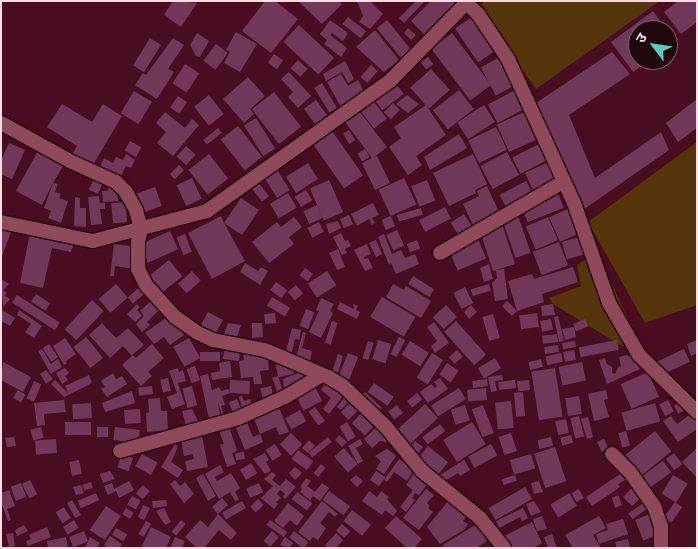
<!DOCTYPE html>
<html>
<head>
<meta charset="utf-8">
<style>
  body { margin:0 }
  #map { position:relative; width:698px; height:549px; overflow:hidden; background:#480d21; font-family:Roboto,"Noto Sans Devanagari",sans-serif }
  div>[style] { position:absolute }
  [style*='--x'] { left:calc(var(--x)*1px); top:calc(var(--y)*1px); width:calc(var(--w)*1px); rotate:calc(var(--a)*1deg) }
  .green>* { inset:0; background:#57350b }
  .building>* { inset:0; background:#72385a; transform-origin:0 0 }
  .roads { filter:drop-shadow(1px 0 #27000b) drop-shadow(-1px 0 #27000b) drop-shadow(0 1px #27000b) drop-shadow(0 -1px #27000b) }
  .minor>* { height:14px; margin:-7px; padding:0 7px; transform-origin:7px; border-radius:7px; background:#8c4a5a }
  span { translate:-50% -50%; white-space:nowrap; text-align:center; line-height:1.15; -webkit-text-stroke:4px #20070d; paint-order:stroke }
  .frame { position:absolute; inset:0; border:2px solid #fddde3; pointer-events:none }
  .north { position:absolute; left:628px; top:20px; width:50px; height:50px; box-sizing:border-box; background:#20070d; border:1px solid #785d63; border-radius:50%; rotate:301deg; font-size:14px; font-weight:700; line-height:20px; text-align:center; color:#fddde3 }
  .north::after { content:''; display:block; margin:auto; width:18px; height:22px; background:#57cec1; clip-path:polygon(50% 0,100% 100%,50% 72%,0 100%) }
</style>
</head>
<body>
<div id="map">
  <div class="green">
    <div style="clip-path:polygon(484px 1px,660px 1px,536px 89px,478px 8px)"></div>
    <div style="clip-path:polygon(697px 142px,697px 305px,645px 323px,588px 222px)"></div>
    <div style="clip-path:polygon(597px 252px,648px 362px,553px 304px,549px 298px,581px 286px,577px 265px)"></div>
  </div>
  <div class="building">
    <div style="clip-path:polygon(173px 1px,197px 3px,181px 27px,164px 15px)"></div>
    <div style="clip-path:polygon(265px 1px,275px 1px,298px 19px,271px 53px,242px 31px)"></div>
    <div style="clip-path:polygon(298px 1px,339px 1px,342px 4px,322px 24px)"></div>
    <div style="clip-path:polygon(357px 1px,370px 1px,383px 14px,370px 29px,359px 22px,363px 16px)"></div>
    <div style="clip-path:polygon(416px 1px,425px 1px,404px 23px,399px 18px)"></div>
    <div style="clip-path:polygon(431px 1px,453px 1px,458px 7px,427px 37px,411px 21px)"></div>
    <div style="clip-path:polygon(678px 1px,697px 1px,697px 22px,681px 34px,664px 12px)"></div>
    <div style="clip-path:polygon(653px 11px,667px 30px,638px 30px,638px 60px,650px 60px,633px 72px,611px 42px)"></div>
    <div style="left:475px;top:15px;width:41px;height:24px;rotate:56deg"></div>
    <div style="left:348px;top:17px;width:23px;height:9px;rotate:38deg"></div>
    <div style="clip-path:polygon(330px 20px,348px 33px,343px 41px,332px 33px,330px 35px,347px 48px,341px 57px,324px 44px,327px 40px,320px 34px)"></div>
    <div style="left:387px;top:20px;width:40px;height:13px;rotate:51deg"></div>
    <div style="left:299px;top:25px;width:48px;height:23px;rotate:43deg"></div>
    <div style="clip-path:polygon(408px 28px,416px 35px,411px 40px,404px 33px)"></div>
    <div style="clip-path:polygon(375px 30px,399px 60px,384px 72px,356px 47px)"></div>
    <div style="clip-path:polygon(236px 32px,257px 44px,240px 72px,224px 63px,230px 52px,226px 50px)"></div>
    <div style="clip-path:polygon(197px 33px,209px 41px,200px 57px,196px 56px,190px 45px)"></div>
    <div style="left:452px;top:33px;width:65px;height:26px;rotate:53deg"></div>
    <div style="left:150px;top:38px;width:13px;height:32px;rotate:32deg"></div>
    <div style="clip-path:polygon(173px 38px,184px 45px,168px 69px,174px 72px,157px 99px,135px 85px,143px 73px,146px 75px)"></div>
    <div style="left:216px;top:44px;width:15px;height:21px;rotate:37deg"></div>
    <div style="clip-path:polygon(612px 52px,630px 74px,569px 115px,595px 178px,661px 132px,669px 150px,580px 212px,536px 103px)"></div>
    <div style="left:274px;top:54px;width:11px;height:11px;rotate:34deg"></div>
    <div style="left:502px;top:56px;width:32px;height:24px;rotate:62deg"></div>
    <div style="left:428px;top:57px;width:9px;height:9px;rotate:54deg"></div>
    <div style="left:298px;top:60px;width:13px;height:11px;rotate:42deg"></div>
    <div style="clip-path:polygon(345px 61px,354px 79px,348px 83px,342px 72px,326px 81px,323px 74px)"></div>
    <div style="left:185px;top:64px;width:17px;height:23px;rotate:33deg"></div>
    <div style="left:371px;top:65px;width:9px;height:16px;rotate:41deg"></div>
    <div style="left:431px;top:69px;width:28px;height:28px;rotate:48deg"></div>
    <div style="clip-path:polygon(289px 72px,311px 96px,298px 108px,288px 97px,293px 92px,281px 79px)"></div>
    <div style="clip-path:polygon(341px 74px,348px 86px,358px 80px,366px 95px,342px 109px,327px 82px)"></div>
    <div style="clip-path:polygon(248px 77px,265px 96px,250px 109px,254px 114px,244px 123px,223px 99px)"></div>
    <div style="left:322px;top:83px;width:29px;height:9px;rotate:59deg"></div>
    <div style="left:397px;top:85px;width:11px;height:27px;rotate:52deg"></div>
    <div style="left:517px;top:89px;width:21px;height:33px;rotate:62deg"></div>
    <div style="left:459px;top:90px;width:24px;height:33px;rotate:52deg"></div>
    <div style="left:134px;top:91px;width:21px;height:26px;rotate:31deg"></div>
    <div style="left:274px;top:92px;width:44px;height:28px;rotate:52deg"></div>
    <div style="left:209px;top:95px;width:24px;height:19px;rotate:52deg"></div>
    <div style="clip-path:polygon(407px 95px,419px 104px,408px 113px,396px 104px)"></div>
    <div style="left:178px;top:96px;width:11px;height:14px;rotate:34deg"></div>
    <div style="clip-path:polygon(697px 99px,697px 128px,678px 142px,666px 123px)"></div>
    <div style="left:316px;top:100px;width:22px;height:15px;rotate:54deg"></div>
    <div style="left:374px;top:102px;width:21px;height:16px;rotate:53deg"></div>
    <div style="left:393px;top:103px;width:10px;height:13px;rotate:45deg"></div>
    <div style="clip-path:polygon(62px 104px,92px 122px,103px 104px,122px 116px,91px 168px,71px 156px,77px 146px,47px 127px)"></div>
    <div style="clip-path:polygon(426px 105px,446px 135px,416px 156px,422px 165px,408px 175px,389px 147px,401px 138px,394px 127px)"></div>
    <div style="left:484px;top:105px;width:20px;height:32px;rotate:57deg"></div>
    <div style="clip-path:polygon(359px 111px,387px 147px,373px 158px,377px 156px,390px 183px,375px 190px,362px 163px,372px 158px,345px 122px)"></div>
    <div style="left:527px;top:111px;width:30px;height:33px;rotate:66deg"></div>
    <div style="clip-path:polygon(165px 112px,185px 128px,192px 119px,199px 125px,173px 156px,157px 143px,166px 132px,156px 123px)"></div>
    <div style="left:256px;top:118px;width:36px;height:14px;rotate:58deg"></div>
    <div style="left:238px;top:126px;width:39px;height:22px;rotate:52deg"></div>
    <div style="left:496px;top:127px;width:25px;height:31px;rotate:64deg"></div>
    <div style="left:218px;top:128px;width:6px;height:19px;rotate:51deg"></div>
    <div style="left:349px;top:130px;width:12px;height:7px;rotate:59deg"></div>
    <div style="left:332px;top:131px;width:54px;height:23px;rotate:55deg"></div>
    <div style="clip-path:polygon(459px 134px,467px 148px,430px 170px,424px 157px)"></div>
    <div style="left:130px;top:141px;width:13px;height:11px;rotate:29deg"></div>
    <div style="clip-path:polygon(9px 143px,25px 150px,12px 179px,1px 174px,1px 160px)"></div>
    <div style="left:539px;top:144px;width:18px;height:30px;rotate:63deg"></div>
    <div style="left:186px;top:146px;width:13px;height:14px;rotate:42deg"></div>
    <div style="clip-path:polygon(40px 147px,66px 161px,53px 183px,58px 184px,55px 192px,61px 194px,59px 198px,68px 201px,61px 223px,48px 218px,51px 211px,44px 208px,53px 183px,42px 205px,16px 191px)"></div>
    <div style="left:365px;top:149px;width:9px;height:9px;rotate:58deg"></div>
    <div style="left:507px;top:152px;width:26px;height:30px;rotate:62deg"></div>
    <div style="clip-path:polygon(126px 154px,135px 160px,131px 168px,126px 166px,120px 178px,100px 167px,104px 158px,113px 163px,116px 157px,123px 160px)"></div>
    <div style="left:209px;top:154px;width:31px;height:26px;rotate:52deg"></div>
    <div style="clip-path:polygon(473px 154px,487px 184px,475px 190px,476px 193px,449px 206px,433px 173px)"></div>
    <div style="left:308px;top:163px;width:19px;height:26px;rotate:58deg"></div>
    <div style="left:547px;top:163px;width:22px;height:24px;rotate:66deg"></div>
    <div style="left:179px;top:165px;width:7px;height:13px;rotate:45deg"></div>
    <div style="left:276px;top:168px;width:26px;height:15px;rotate:58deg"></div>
    <div style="left:95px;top:176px;width:10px;height:15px;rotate:24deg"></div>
    <div style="left:192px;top:178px;width:23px;height:17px;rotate:65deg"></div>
    <div style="left:404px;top:178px;width:29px;height:28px;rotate:65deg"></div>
    <div style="left:329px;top:180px;width:35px;height:21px;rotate:66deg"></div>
    <div style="left:427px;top:180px;width:22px;height:17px;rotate:68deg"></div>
    <div style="left:526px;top:181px;width:19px;height:30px;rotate:62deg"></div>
    <div style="left:258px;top:182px;width:18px;height:9px;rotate:52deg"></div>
    <div style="clip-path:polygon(487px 186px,500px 214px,474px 227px,463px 204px,479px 196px,477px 191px)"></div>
    <div style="clip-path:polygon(108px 187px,117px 187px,118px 201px,103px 202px,102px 191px,108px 191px)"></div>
    <div style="left:155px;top:187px;width:20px;height:20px;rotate:70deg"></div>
    <div style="left:306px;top:190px;width:12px;height:13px;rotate:59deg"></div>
    <div style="left:557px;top:191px;width:18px;height:39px;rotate:68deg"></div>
    <div style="left:288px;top:193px;width:17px;height:21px;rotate:59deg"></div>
    <div style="clip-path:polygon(99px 196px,100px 203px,105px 203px,105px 209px,100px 209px,102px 224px,91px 225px,88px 197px)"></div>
    <div style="clip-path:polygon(75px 197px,80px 198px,80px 208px,86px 208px,86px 227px,74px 226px)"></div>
    <div style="clip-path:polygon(241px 198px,259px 210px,242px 235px,224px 223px,245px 261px,212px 279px,188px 233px,221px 216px,224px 223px)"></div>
    <div style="left:125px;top:202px;width:20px;height:14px;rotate:84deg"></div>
    <div style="clip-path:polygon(373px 203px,379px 215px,372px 218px,375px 223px,372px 225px,369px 219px,357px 226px,351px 214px)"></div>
    <div style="left:317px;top:205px;width:14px;height:15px;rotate:65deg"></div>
    <div style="left:445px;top:207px;width:13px;height:29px;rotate:63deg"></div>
    <div style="left:572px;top:207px;width:27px;height:25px;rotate:66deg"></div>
    <div style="left:421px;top:208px;width:7px;height:25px;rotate:74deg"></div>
    <div style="left:517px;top:213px;width:42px;height:16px;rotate:71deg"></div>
    <div style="left:464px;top:214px;width:17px;height:16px;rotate:57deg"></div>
    <div style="left:349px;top:215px;width:10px;height:10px;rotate:66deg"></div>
    <div style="left:391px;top:216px;width:11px;height:10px;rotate:68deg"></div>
    <div style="clip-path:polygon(294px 217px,302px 227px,289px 237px,294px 244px,269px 263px,252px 242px,277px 222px,281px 227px)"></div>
    <div style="left:548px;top:217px;width:25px;height:24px;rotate:67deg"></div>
    <div style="clip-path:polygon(338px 221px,341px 228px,329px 234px,326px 224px)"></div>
    <div style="left:319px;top:222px;width:11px;height:13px;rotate:63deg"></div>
    <div style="left:502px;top:224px;width:42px;height:23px;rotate:72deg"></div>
    <div style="clip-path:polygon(1px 228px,11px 232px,1px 259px)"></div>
    <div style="left:397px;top:230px;width:17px;height:12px;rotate:65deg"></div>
    <div style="left:170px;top:231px;width:20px;height:33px;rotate:66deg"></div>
    <div style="clip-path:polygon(30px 233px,74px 243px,71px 252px,52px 248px,43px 288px,20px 283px)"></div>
    <div style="clip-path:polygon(341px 233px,345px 241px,348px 240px,351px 246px,345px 249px,347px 253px,342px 255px,333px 237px)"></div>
    <div style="left:185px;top:234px;width:19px;height:9px;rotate:69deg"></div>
    <div style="clip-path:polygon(384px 234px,392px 254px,401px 250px,405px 258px,415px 254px,419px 264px,396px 274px,391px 263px,389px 265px,378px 237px)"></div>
    <div style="left:583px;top:236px;width:18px;height:22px;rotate:74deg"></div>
    <div style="left:478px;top:239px;width:21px;height:31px;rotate:67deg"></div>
    <div style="clip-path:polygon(376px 240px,382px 254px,376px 257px,369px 243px)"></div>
    <div style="left:417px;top:240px;width:9px;height:11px;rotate:69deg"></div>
    <div style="left:559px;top:242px;width:25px;height:28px;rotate:69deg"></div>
    <div style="clip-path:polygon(114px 244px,138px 247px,135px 269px,115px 266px,114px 276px,110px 276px)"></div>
    <div style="clip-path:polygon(367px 244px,371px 254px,364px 257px,365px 259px,368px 258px,373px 268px,365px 271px,354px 250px)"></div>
    <div style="clip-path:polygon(338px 249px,345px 267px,337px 270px,329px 253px)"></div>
    <div style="left:169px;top:260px;width:21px;height:31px;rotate:51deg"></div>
    <div style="clip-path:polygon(245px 263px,258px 271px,261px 267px,268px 271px,260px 285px,240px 272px)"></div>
    <div style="clip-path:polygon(489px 264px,493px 279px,484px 282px,480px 268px)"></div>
    <div style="clip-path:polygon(573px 267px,578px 282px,542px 294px,544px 302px,517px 311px,508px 281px,532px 274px,534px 279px)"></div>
    <div style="left:305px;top:268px;width:10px;height:9px;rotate:37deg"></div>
    <div style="clip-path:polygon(504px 269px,508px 299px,495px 301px,492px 283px,497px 278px,496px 270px)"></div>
    <div style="left:192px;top:271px;width:13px;height:19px;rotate:48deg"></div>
    <div style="left:327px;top:271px;width:17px;height:23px;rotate:57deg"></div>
    <div style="left:413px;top:276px;width:25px;height:9px;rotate:32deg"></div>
    <div style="clip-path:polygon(1px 279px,9px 284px,3px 290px,7px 293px,5px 296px,10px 299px,3px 307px)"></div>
    <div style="left:276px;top:282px;width:14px;height:10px;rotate:36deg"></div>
    <div style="left:116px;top:284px;width:18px;height:23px;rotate:49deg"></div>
    <div style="clip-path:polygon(393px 284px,404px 290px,406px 286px,431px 301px,421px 318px,386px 297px)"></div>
    <div style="left:489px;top:284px;width:7px;height:19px;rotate:74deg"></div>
    <div style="left:296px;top:285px;width:11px;height:11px;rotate:49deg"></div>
    <div style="left:140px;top:287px;width:8px;height:16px;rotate:50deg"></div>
    <div style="left:465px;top:287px;width:18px;height:13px;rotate:63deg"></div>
    <div style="left:36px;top:294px;width:17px;height:9px;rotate:33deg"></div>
    <div style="left:17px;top:295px;width:51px;height:9px;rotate:33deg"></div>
    <div style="left:272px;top:297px;width:21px;height:10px;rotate:31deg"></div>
    <div style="left:382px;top:297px;width:39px;height:23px;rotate:31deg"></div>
    <div style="clip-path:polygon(321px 298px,334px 304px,330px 311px,333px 313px,321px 338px,309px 332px,319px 311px,316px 310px)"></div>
    <div style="left:92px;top:300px;width:16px;height:40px;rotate:43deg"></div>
    <div style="clip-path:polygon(151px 301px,159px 310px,147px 322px,150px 325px,142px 332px,136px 324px,144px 316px,140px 311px)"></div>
    <div style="left:507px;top:301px;width:14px;height:7px;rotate:45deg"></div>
    <div style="clip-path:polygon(340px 302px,354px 309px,353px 304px,358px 306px,356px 310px,360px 312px,357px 319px,337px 309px)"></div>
    <div style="clip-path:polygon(137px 304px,140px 307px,137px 310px,142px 316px,135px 322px,127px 314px)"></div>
    <div style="clip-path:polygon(553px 304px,555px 315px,542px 316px,541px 306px)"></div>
    <div style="left:446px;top:305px;width:16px;height:18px;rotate:47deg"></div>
    <div style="clip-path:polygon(471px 305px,477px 312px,469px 319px,464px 312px)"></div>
    <div style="left:306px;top:309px;width:9px;height:18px;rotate:21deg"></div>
    <div style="clip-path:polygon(2px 310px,15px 318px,10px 326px,1px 321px)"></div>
    <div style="clip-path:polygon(19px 310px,42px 326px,34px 338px,25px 332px,31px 324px,17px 315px)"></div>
    <div style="left:208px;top:312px;width:17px;height:19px;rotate:28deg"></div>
    <div style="left:275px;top:313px;width:10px;height:11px;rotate:84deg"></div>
    <div style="left:537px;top:313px;width:14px;height:18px;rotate:82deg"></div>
    <div style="left:493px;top:314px;width:25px;height:11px;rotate:74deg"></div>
    <div style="clip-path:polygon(170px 315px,184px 335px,170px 345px,164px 337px,154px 344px,145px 333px)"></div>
    <div style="clip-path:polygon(558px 316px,564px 341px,559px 342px,554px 317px)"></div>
    <div style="left:551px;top:319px;width:11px;height:11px;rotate:80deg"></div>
    <div style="left:585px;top:319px;width:8px;height:13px;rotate:67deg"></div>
    <div style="left:332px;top:321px;width:6px;height:23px;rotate:18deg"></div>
    <div style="left:456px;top:321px;width:45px;height:16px;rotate:48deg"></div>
    <div style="clip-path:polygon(434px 322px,449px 343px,435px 353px,431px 346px,437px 341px,427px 327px)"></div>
    <div style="clip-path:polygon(102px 323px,116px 338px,128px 328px,144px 345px,132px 355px,136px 358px,152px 344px,164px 358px,148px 372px,152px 376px,141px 386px,122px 365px,132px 356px,123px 346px,110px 358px,89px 335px)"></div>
    <div style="clip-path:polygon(228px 323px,241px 325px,235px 343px,222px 340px)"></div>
    <div style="clip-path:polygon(252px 323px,262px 323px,263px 337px,252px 338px)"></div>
    <div style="clip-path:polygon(574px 327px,576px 337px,565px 340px,562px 329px)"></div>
    <div style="clip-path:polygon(292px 328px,301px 330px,299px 340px,295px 339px,291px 356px,285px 355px)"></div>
    <div style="clip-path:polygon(303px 332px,306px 333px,302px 348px,312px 351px,310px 361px,296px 358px)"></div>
    <div style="left:557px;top:334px;width:8px;height:15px;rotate:83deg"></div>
    <div style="left:86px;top:337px;width:27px;height:16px;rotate:51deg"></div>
    <div style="left:399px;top:337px;width:7px;height:19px;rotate:27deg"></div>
    <div style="clip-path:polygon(65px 338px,76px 354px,66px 361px,67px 363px,64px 365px,53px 346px)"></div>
    <div style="left:189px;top:338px;width:23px;height:18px;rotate:61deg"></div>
    <div style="left:378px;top:340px;width:14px;height:20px;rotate:17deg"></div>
    <div style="left:617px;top:340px;width:10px;height:39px;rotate:79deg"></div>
    <div style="clip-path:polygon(697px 340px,697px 353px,691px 356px,687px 344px)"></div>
    <div style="left:368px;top:341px;width:6px;height:18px;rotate:18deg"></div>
    <div style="left:410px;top:341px;width:22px;height:16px;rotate:32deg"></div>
    <div style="left:575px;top:341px;width:6px;height:13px;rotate:81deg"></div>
    <div style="left:49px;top:344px;width:16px;height:8px;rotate:55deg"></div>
    <div style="left:558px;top:345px;width:7px;height:14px;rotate:82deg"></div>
    <div style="clip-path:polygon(42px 349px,51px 364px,58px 359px,62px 367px,51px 374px,38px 351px)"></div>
    <div style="left:684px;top:349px;width:14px;height:29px;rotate:65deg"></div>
    <div style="left:457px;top:350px;width:9px;height:11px;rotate:49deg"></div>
    <div style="left:574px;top:350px;width:10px;height:11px;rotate:79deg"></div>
    <div style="clip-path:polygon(224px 351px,240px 352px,239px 361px,244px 360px,243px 354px,267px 352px,269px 370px,260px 371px,262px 384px,254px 384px,253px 377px,241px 378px,239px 361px,223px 359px)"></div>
    <div style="left:220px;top:352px;width:9px;height:20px;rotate:90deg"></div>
    <div style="left:348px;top:353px;width:11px;height:27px;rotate:22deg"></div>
    <div style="left:432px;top:353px;width:13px;height:29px;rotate:32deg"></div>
    <div style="left:561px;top:353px;width:9px;height:16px;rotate:77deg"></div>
    <div style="clip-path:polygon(338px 354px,343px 356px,337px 377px,331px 375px)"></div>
    <div style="clip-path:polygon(627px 355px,636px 360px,640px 369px,607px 384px,599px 360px,605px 358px,607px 364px,612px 367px,612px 373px,615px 374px,619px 366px,621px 367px,619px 357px)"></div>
    <div style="left:495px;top:358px;width:12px;height:20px;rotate:59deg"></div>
    <div style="left:541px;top:359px;width:8px;height:13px;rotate:76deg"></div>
    <div style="clip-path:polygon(230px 361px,232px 377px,212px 380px,211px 373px,220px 371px,219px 363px)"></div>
    <div style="left:291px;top:361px;width:13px;height:16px;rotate:77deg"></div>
    <div style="clip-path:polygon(3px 362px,31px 377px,23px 392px,1px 380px)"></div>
    <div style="left:582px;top:362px;width:19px;height:24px;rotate:78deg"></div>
    <div style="left:447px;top:363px;width:14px;height:14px;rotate:34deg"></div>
    <div style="left:195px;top:366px;width:15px;height:9px;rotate:70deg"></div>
    <div style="clip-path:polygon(65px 368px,69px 373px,65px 376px,68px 380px,62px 384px,56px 373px)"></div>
    <div style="clip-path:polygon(178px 368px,179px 372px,183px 370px,186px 381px,178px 383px,185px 404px,172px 409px,167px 397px,177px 393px,169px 371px)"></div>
    <div style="left:555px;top:368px;width:49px;height:24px;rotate:81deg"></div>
    <div style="clip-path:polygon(46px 370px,53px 379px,46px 384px,40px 374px)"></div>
    <div style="clip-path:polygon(306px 370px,309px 381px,284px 388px,283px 379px)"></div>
    <div style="left:648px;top:372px;width:27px;height:30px;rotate:66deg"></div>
    <div style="clip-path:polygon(113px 373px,116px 379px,122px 376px,127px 384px,107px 397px,101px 389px,105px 387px,101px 381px)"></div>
    <div style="clip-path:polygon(208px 374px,212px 390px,219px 387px,221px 391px,228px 389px,230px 393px,222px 396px,225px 405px,221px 406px,225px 417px,223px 418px,218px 402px,221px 421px,210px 424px,200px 376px)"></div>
    <div style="clip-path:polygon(89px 375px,92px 383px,64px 397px,51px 384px,55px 380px,68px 393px,65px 386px)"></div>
    <div style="clip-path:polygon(502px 375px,503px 380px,495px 381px,497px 391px,491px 392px,488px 377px)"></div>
    <div style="left:278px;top:376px;width:16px;height:6px;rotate:72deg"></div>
    <div style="left:168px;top:378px;width:13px;height:8px;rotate:77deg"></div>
    <div style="clip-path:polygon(440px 378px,448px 389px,428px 403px,420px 392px,431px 384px,435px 388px,437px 386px,434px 382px)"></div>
    <div style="clip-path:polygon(329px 379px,346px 392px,329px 414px,323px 409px,331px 398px,321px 390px)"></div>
    <div style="left:487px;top:379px;width:7px;height:15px;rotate:82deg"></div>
    <div style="left:230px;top:380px;width:20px;height:13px;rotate:3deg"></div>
    <div style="left:515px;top:380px;width:8px;height:17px;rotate:83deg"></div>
    <div style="left:529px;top:380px;width:10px;height:12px;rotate:84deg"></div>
    <div style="left:34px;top:381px;width:8px;height:19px;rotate:23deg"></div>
    <div style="left:374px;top:383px;width:24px;height:11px;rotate:35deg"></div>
    <div style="left:314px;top:385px;width:18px;height:21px;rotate:63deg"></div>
    <div style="left:152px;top:386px;width:8px;height:14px;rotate:83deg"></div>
    <div style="left:192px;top:386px;width:20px;height:10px;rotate:75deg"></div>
    <div style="left:271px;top:386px;width:13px;height:11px;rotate:77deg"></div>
    <div style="left:459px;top:388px;width:13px;height:33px;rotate:58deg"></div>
    <div style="left:486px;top:388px;width:12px;height:19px;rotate:85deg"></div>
    <div style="left:18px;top:390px;width:9px;height:9px;rotate:32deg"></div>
    <div style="clip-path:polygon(606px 390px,608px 399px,604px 400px,609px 417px,594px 421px,588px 394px)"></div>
    <div style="clip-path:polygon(132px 391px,135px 403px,105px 412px,102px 403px)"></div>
    <div style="left:365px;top:392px;width:23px;height:9px;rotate:43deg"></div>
    <div style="left:523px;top:392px;width:24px;height:9px;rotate:85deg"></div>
    <div style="left:417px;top:393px;width:8px;height:13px;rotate:50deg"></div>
    <div style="clip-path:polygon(242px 396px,244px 401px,250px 399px,253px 408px,243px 412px,239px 397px)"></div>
    <div style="left:579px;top:396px;width:18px;height:14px;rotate:81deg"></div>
    <div style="clip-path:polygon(345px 397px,350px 400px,341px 410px,337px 407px)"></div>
    <div style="clip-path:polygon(160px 398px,161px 411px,167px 411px,168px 430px,147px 432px,146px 413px,149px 412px,148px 399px)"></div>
    <div style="left:237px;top:399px;width:16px;height:9px;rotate:68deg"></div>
    <div style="clip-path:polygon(64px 400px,66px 412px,44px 414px,45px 425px,37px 426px,34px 403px)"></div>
    <div style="left:668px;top:400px;width:13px;height:10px;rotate:63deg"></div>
    <div style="left:511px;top:401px;width:27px;height:16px;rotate:84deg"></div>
    <div style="left:683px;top:401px;width:9px;height:10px;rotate:63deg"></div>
    <div style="left:91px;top:403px;width:15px;height:19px;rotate:86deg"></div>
    <div style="clip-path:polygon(277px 403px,289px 432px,279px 435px,276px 427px,260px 434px,252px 413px)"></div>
    <div style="left:350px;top:403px;width:11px;height:13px;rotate:45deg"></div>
    <div style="left:655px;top:403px;width:19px;height:35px;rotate:74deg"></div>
    <div style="left:425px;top:404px;width:19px;height:40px;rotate:47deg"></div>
    <div style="left:397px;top:405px;width:10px;height:11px;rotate:53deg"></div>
    <div style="left:465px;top:405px;width:16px;height:15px;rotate:72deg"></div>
    <div style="left:483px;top:405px;width:30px;height:12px;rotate:69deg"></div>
    <div style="left:315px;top:407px;width:17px;height:8px;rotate:54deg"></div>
    <div style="left:140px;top:409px;width:14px;height:16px;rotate:86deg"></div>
    <div style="clip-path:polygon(192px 409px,200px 425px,187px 429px,182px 411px)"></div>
    <div style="left:300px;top:410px;width:13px;height:17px;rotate:61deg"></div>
    <div style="left:364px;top:410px;width:18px;height:18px;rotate:43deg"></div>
    <div style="clip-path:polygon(692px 413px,697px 420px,697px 429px,678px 442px,663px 421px,671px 416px,677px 424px)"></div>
    <div style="left:579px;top:416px;width:21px;height:9px;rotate:76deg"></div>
    <div style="clip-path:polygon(588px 417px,593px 437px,587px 439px,581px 419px)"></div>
    <div style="clip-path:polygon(245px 418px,253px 437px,260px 434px,263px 442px,245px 450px,234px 423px)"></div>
    <div style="left:566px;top:419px;width:14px;height:11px;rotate:78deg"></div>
    <div style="left:91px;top:422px;width:13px;height:26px;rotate:90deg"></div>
    <div style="left:347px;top:422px;width:17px;height:9px;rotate:59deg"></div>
    <div style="left:472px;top:422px;width:26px;height:34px;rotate:58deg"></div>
    <div style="clip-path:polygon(380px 424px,392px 437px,386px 442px,380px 441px,372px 448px,364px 439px)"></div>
    <div style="left:440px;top:424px;width:9px;height:22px;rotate:54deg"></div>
    <div style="clip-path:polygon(229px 426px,237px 451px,232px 453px,236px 464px,227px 467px,220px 445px,224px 444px,219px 430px)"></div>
    <div style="left:41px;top:427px;width:11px;height:11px;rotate:75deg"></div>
    <div style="left:97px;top:427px;width:11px;height:10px"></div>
    <div style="left:115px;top:427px;width:25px;height:13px;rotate:7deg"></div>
    <div style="left:626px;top:431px;width:15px;height:8px;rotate:74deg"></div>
    <div style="left:655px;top:431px;width:26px;height:38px;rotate:51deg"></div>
    <div style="left:291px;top:433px;width:16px;height:16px;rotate:45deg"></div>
    <div style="left:511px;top:433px;width:19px;height:13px;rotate:72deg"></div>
    <div style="clip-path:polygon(339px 435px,347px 442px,342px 447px,335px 440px)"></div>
    <div style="left:571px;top:435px;width:8px;height:11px;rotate:76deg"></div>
    <div style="clip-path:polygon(202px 436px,208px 467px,187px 471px,185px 461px,194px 459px,193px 454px,184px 456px,181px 440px)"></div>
    <div style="clip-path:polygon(14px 437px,16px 446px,7px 447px,5px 438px)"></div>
    <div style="left:328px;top:437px;width:6px;height:25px;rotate:51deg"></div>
    <div style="left:551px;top:437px;width:9px;height:14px;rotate:77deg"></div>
    <div style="left:56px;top:439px;width:14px;height:21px;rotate:86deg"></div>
    <div style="clip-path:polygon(360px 439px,363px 444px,356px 448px,363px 461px,358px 464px,348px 446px)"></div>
    <div style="clip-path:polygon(604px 439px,608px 448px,602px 452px,597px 442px)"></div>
    <div style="clip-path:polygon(309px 440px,315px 446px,308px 453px,302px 448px)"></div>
    <div style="left:415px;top:441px;width:10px;height:12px;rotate:37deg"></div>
    <div style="clip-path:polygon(175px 444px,178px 447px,171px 462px,183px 470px,178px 478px,161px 467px)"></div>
    <div style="left:275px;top:444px;width:13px;height:11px;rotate:58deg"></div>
    <div style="left:491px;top:444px;width:13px;height:26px;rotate:61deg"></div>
    <div style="left:428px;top:446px;width:26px;height:20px;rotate:39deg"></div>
    <div style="left:555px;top:447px;width:36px;height:22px;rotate:72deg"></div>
    <div style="left:344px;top:448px;width:21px;height:13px;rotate:49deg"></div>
    <div style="clip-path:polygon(697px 448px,697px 478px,682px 462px)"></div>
    <div style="clip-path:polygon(387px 449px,396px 456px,384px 474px,376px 469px,381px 461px,375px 456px)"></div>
    <div style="left:298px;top:450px;width:19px;height:11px;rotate:36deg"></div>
    <div style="left:244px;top:452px;width:7px;height:9px;rotate:82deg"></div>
    <div style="clip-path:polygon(265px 453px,269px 460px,266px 462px,271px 471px,265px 474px,253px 459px)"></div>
    <div style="left:674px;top:453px;width:14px;height:10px;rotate:54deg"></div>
    <div style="left:122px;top:454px;width:12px;height:14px;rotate:20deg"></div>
    <div style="left:142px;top:454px;width:18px;height:14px;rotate:29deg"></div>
    <div style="left:531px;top:454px;width:15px;height:22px;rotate:74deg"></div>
    <div style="clip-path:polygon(399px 459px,414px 470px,407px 481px,394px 472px,387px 482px,384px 480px)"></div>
    <div style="left:79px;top:460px;width:14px;height:10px;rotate:78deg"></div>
    <div style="clip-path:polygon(464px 460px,470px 470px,460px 476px,458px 473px,444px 481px,440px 475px)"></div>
    <div style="left:663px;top:461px;width:14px;height:31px;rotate:54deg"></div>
    <div style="left:251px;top:463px;width:12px;height:13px;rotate:59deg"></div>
    <div style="left:321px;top:464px;width:6px;height:12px;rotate:39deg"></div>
    <div style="clip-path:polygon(220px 465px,224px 472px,215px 477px,217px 481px,231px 473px,240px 488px,235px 492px,239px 500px,235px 501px,230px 492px,219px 499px,205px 474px)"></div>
    <div style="clip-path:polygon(295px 467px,302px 473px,295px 480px,289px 473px)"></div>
    <div style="clip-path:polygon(110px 471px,115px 479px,103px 483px,100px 474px)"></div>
    <div style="left:376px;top:471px;width:11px;height:11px;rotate:34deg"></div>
    <div style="clip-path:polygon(272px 472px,276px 475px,272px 480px,280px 486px,286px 479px,296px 487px,285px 499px,283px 497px,285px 494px,280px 490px,277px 494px,281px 498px,276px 502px,278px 504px,274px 509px,261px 498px,273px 486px,264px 479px)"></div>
    <div style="clip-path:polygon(415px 472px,429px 482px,419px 495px,415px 493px,412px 498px,415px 500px,406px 512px,400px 507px,413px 490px,406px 485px)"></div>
    <div style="clip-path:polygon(623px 472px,627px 479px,618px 484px,620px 487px,592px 506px,586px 497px)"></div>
    <div style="clip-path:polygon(203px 474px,216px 496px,208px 501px,196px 478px)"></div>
    <div style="clip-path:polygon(356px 475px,363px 481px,357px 487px,350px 480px)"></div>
    <div style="left:515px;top:475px;width:6px;height:14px;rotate:72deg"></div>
    <div style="left:673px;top:475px;width:17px;height:22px;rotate:31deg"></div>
    <div style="clip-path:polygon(306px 478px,311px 481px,307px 486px,315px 492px,322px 483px,329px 488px,320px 501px,313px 496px,310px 500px,300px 492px,302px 489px,300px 487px)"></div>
    <div style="left:30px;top:480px;width:16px;height:9px;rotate:63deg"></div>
    <div style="clip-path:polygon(175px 480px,180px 486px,185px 482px,194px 494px,184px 503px,170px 484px)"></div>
    <div style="clip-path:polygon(129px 481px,134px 490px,119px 498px,116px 491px,108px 495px,104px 486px,112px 483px,114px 489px)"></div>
    <div style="clip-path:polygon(539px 481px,543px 492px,534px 494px,531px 483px)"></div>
    <div style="left:91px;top:482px;width:6px;height:9px;rotate:72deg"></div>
    <div style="left:21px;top:483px;width:15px;height:11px;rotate:70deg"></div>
    <div style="left:259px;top:483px;width:10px;height:14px;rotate:66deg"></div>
    <div style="clip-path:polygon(81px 485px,84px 493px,76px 495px,73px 487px)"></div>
    <div style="left:143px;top:485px;width:9px;height:11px;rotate:41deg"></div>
    <div style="left:525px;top:487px;width:14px;height:42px;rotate:60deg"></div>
    <div style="left:633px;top:487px;width:13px;height:14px;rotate:45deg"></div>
    <div style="clip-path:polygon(426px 489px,434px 495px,427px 503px,430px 506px,428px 508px,433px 512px,419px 530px,403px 518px)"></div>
    <div style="clip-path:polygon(579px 489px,584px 498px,576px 502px,572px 493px)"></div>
    <div style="clip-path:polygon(9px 490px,15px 506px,7px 509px,11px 520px,8px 521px,1px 502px,1px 493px)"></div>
    <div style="left:329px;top:491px;width:26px;height:11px;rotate:36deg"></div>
    <div style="clip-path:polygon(369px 491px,377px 497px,381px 491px,389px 497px,387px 499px,397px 511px,393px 516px,385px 510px,382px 515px,362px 501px)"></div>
    <div style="left:297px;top:492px;width:19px;height:9px;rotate:36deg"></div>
    <div style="left:96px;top:493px;width:8px;height:20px;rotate:67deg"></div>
    <div style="left:569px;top:493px;width:15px;height:22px;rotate:58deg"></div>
    <div style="clip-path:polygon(618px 495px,622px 505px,615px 508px,612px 498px)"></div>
    <div style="left:132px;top:496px;width:10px;height:10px;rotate:29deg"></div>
    <div style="clip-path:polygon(222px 498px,228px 505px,218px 514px,237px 533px,231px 540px,219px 530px,204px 548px,197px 548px,185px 537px,200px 520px,208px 527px,218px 514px,212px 507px)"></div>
    <div style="left:258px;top:499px;width:8px;height:11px;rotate:45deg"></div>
    <div style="clip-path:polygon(450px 499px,474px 515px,470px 520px,466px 517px,463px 521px,468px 524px,465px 529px,440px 544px,427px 527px)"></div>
    <div style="clip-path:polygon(72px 500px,81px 515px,75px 518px,67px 503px)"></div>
    <div style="clip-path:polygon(166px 500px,167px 506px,153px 508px,152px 501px)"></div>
    <div style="left:242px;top:501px;width:8px;height:23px;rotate:60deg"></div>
    <div style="clip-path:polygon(322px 501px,338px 514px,335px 517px,329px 512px,320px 523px,326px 528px,318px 540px,313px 537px,310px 541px,298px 532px)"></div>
    <div style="clip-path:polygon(534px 501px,541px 512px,531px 516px,526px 504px)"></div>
    <div style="left:645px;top:502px;width:7px;height:20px;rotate:56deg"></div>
    <div style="left:675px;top:502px;width:9px;height:19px;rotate:36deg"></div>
    <div style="clip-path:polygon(288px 503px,304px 516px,297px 526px,290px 520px,283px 528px,274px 521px)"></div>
    <div style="clip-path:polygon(143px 505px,150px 508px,144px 520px,138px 517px)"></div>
    <div style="left:106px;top:506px;width:18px;height:29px;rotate:34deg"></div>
    <div style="left:64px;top:507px;width:13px;height:10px;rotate:58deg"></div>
    <div style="left:126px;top:508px;width:9px;height:7px;rotate:32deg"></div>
    <div style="clip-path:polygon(164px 508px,171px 522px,165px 525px,156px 511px)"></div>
    <div style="clip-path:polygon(523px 508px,528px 518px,522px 521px,520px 517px,499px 528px,496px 521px)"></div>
    <div style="left:352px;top:510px;width:24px;height:14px;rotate:38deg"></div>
    <div style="left:650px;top:514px;width:22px;height:16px;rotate:68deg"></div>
    <div style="clip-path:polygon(396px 516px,422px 539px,414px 548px,407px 548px,385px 528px)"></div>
    <div style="clip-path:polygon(542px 516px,547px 529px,537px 531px,533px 519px)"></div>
    <div style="clip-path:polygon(599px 516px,606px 528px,593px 535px,601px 548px,573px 548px,565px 535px)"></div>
    <div style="clip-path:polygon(623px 519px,628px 534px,599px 544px,596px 534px,608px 530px,606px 524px)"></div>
    <div style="left:74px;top:520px;width:9px;height:13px;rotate:58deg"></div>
    <div style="left:181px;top:520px;width:6px;height:15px;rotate:39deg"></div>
    <div style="left:270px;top:520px;width:21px;height:6px;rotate:35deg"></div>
    <div style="left:146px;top:521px;width:6px;height:15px;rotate:31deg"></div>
    <div style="clip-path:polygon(532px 522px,542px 543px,533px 548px,509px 548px,504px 536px)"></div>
    <div style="left:342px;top:524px;width:11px;height:9px;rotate:41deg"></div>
    <div style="clip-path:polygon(477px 524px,487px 541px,476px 548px,444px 548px,443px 545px)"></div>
    <div style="clip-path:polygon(24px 525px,28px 531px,17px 536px,15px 530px)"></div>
    <div style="clip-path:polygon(47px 527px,51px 537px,28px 546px,26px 541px,31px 539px,29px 535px)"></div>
    <div style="clip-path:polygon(151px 527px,171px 537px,166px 548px,141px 548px)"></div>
    <div style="left:116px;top:528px;width:13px;height:8px;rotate:29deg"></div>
    <div style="left:84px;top:531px;width:11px;height:16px;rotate:68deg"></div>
    <div style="left:272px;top:531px;width:9px;height:13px;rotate:41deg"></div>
    <div style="left:294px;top:531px;width:18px;height:8px;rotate:38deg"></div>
    <div style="clip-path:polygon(13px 533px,15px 546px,9px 547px,6px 534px)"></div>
    <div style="clip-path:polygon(336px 533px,343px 540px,336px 548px,327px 548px,325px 545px)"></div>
    <div style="clip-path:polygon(552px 534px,557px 548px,548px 548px,544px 537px)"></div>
    <div style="clip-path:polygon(110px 536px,122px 544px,120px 548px,108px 548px,104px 545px)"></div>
    <div style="clip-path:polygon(66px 537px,68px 548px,48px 548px,47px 541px)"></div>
    <div style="clip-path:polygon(90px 537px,100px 543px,97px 548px,85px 548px)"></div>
    <div style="clip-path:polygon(175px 537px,185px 541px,182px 548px,170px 548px)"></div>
    <div style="clip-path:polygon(285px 537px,293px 543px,289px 548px,280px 545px)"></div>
    <div style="clip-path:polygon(628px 539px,630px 548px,617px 548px,615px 542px)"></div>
  </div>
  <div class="roads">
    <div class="minor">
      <div style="--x:464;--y:1;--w:19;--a:43"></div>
      <div style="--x:478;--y:14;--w:54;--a:56.3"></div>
      <div style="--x:508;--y:59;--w:158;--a:65.4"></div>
      <div style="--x:574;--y:203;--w:106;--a:70.7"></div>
      <div style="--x:609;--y:303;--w:60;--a:60"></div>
      <div style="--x:639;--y:355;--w:81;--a:44.5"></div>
      <div style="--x:1;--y:123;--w:81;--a:28.8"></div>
      <div style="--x:72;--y:162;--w:48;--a:24.4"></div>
      <div style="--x:116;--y:182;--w:14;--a:45"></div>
      <div style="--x:126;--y:192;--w:21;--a:61"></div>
      <div style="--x:136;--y:210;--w:20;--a:75"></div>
      <div style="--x:141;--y:229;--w:13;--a:103"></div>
      <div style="--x:138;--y:242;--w:27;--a:90"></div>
      <div style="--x:138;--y:269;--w:18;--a:63"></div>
      <div style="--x:146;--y:285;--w:43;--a:47.8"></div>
      <div style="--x:175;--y:317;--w:28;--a:35"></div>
      <div style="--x:198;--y:333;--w:17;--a:25"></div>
      <div style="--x:213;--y:340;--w:53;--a:10.9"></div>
      <div style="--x:265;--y:350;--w:69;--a:23.2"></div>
      <div style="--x:328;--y:377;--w:17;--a:31"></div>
      <div style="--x:343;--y:386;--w:59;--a:43.6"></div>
      <div style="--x:386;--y:427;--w:57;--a:50.7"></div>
      <div style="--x:422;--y:471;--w:75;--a:39"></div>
      <div style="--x:480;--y:518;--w:38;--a:51"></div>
      <div style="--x:1;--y:222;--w:94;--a:11.7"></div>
      <div style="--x:93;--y:241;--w:118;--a:-14.7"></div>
      <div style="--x:207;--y:211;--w:226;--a:-35.4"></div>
      <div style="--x:391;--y:80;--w:110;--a:-45.7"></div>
      <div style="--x:440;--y:253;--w:142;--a:-30"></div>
      <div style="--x:120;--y:451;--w:123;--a:-15.6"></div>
      <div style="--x:238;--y:418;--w:51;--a:-24.1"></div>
      <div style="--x:285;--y:397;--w:43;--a:-30.7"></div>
      <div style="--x:612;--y:454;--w:25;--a:45"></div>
      <div style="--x:630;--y:472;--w:42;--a:54.8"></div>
      <div style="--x:654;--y:506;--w:21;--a:71"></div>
      <div style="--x:661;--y:526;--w:22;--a:90"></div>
    </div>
  </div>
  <div class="frame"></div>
  <div class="north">उ</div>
</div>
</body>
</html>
